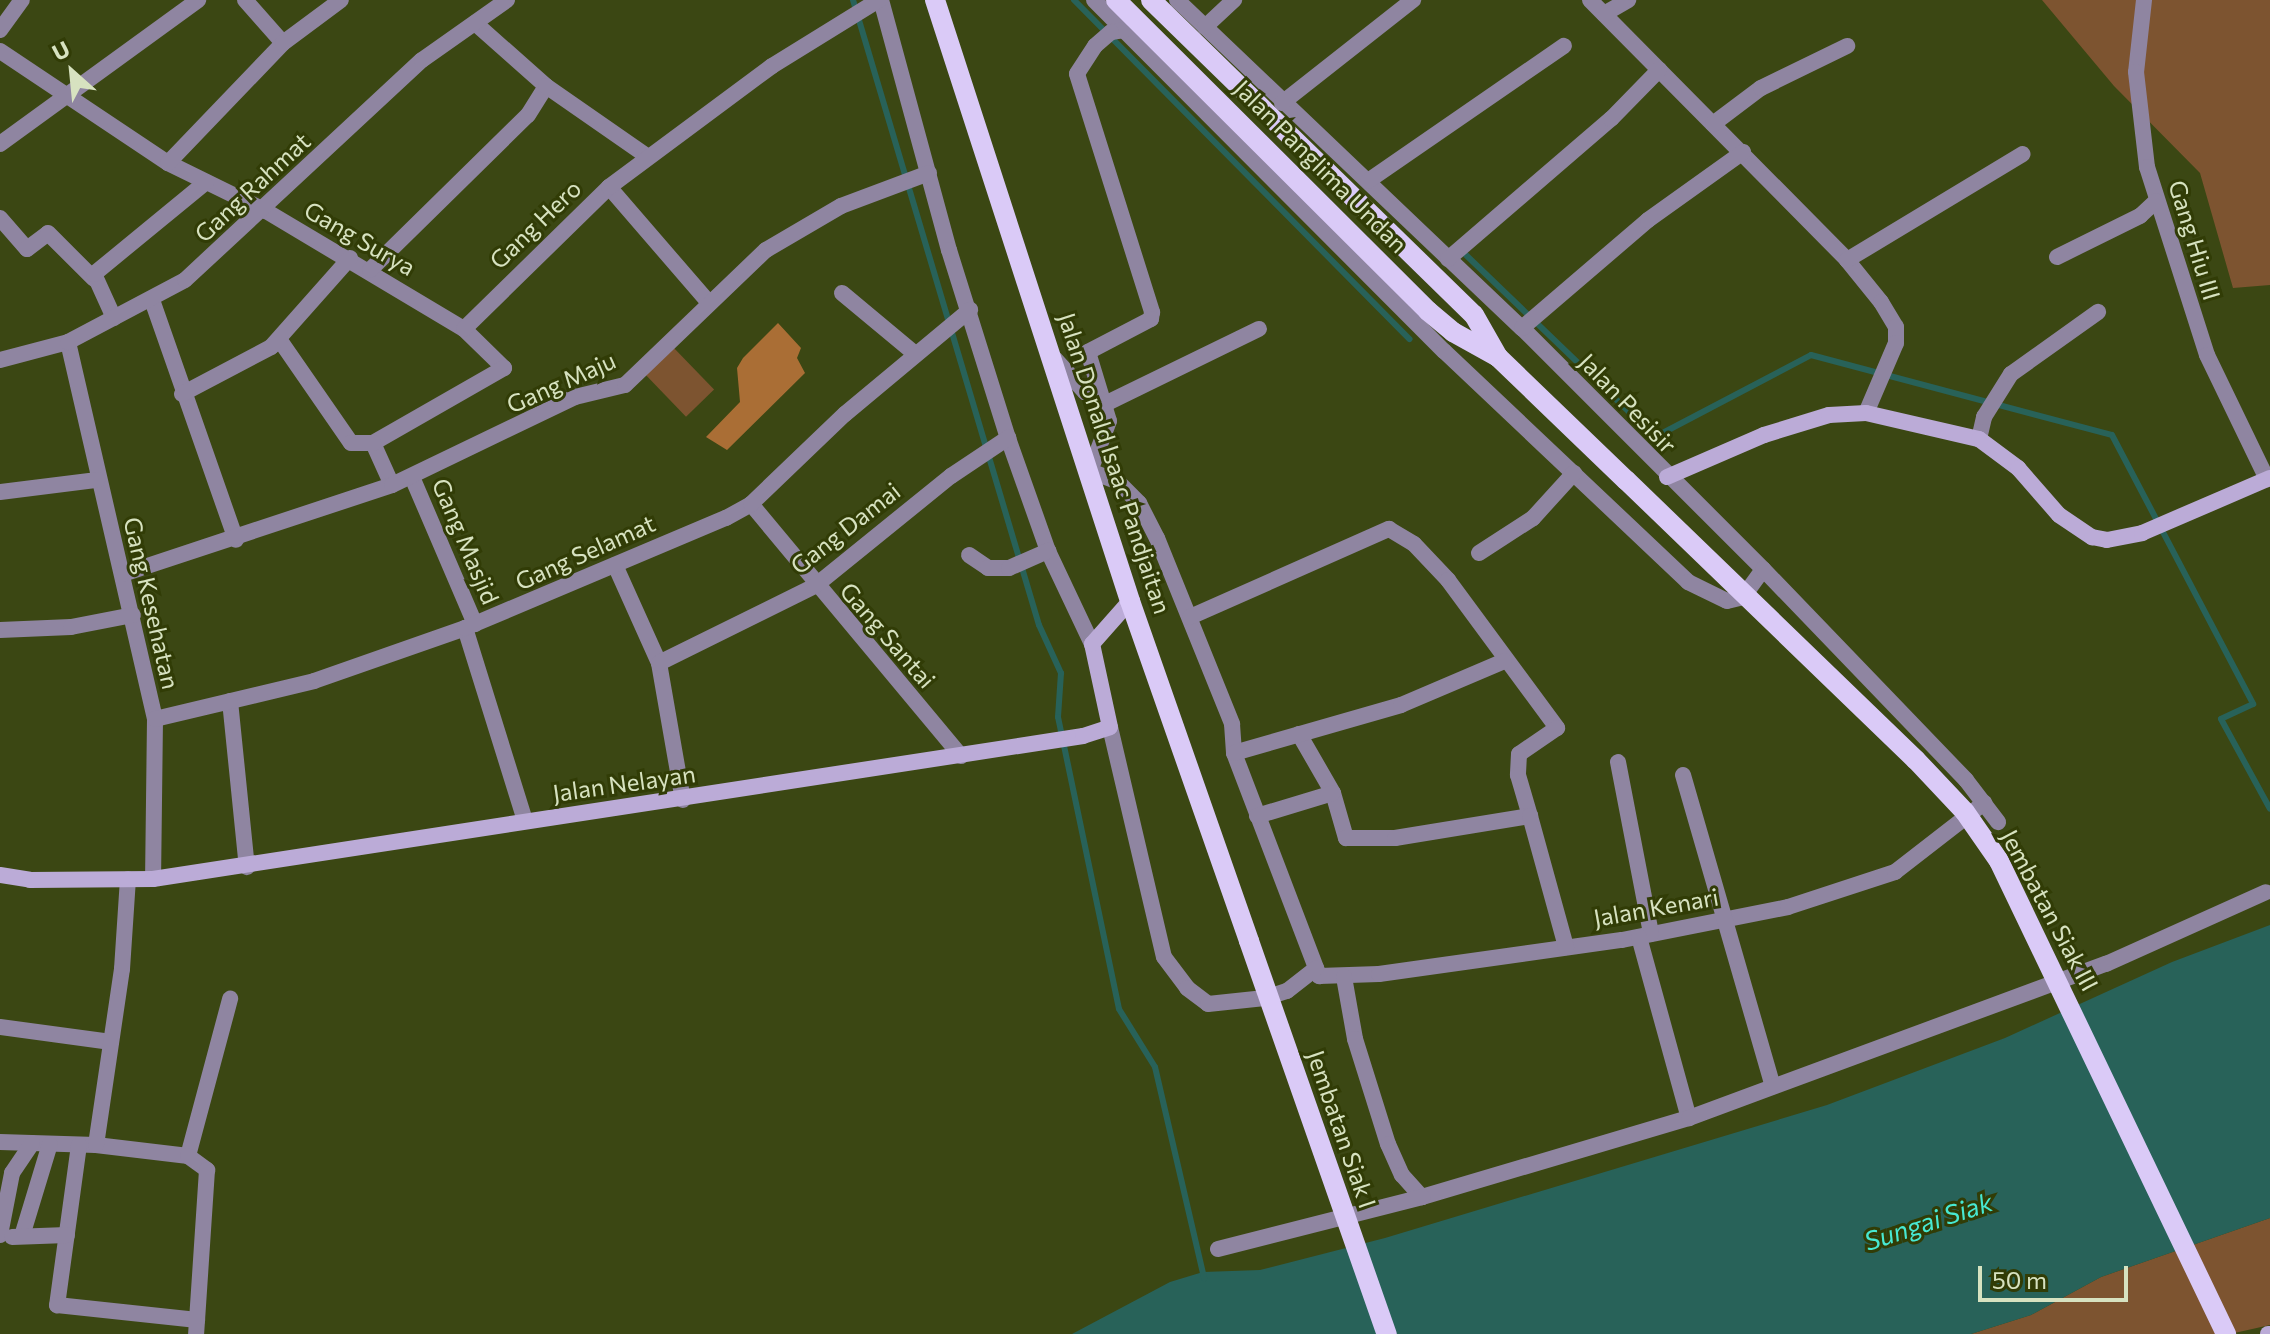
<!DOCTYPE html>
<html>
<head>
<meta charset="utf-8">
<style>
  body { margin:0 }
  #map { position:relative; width:2270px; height:1334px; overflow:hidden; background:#3b4713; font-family:Commissioner,sans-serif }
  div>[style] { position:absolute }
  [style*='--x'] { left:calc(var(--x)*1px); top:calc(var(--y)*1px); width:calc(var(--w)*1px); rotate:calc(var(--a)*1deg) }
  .green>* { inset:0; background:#7d5430; transform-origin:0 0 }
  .forest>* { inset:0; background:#aa6e35 }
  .water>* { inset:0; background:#286259 }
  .stream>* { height:6px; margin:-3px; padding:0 3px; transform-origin:3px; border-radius:3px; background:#286259 }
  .street>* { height:16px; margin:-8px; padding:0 8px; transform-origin:8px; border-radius:8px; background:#8f85a1 }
  .secondary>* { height:16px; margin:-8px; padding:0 8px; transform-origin:8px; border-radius:8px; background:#bbabd7 }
  .primary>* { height:20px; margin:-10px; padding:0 10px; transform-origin:10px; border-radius:10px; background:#dacaf7 }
  .primary-bridge>* { height:20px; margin:-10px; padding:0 10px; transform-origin:10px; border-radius:10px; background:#dacaf7 }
  span { translate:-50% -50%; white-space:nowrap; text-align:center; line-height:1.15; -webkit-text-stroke:6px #313c06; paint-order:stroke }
  .street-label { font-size:24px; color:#d7e2c0 }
  .water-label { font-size:26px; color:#47e8d2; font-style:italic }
  .north { position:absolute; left:32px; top:32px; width:80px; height:80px; -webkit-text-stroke:6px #313c06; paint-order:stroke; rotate:333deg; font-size:22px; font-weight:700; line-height:32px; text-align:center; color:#d7e2c0 }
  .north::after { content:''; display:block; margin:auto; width:28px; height:36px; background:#d7e2c0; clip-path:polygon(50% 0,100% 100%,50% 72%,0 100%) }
  .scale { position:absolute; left:1978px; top:1266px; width:150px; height:36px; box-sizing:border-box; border:4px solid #d7e2c0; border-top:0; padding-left:10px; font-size:24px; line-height:28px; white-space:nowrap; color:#d7e2c0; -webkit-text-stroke:6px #313c06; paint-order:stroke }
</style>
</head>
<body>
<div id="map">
  <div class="green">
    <div style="clip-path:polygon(2042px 0,2270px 0,2270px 285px,2233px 288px,2200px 173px,2114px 86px)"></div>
    <div style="left:671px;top:345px;width:62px;height:39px;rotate:46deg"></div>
    <div style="clip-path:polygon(2270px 1218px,2270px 1325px,2230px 1334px,1971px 1334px,2031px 1315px,2101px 1277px)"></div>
  </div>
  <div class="forest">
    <div style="clip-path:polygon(778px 323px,801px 348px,797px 358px,805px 373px,727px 450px,706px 437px,740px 402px,737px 368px,743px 358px)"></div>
  </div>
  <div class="water">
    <div style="clip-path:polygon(2270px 925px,2270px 1218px,2101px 1277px,2031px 1315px,1971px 1334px,1072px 1334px,1170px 1282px,1203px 1272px,1260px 1270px,1385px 1238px,1827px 1105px,2005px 1038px,2172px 962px)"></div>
  </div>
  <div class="stream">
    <div style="--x:853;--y:0;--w:652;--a:73.43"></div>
    <div style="--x:1039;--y:625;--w:53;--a:65.4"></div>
    <div style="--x:1061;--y:673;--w:44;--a:93.9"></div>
    <div style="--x:1058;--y:717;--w:298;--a:78.2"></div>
    <div style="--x:1119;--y:1009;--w:68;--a:58.2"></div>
    <div style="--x:1155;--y:1067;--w:217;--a:76.9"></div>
    <div style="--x:1074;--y:0;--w:477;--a:45.3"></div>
    <div style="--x:1466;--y:255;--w:262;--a:43.9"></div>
    <div style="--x:1655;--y:437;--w:176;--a:-27.7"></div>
    <div style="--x:1811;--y:355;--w:311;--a:14.9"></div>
    <div style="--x:2112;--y:435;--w:304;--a:62.3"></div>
    <div style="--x:2253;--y:704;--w:35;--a:155"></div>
    <div style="--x:2221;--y:719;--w:102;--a:61.4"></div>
  </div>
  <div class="street">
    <div style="--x:245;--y:0;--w:57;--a:48.5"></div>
    <div style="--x:881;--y:0;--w:259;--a:74.8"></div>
    <div style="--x:949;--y:250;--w:197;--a:72.6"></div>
    <div style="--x:1008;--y:438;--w:120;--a:70.5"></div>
    <div style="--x:1048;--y:551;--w:103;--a:64.7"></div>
    <div style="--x:1094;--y:0;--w:496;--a:45.1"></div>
    <div style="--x:1444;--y:351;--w:336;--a:43.4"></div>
    <div style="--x:1688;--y:582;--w:43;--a:26"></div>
    <div style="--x:1727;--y:601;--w:16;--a:-14"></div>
    <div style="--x:1743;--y:597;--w:34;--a:-54"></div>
    <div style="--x:1177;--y:0;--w:476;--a:43.6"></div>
    <div style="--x:1522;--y:328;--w:341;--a:45"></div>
    <div style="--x:1763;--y:569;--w:293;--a:46.1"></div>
    <div style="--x:1966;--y:780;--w:53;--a:52.7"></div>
    <div style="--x:1590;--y:0;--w:366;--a:45.3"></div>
    <div style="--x:1847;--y:260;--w:54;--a:51"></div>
    <div style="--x:1881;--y:302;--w:29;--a:59"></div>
    <div style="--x:1896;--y:327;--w:16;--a:90"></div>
    <div style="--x:1896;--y:343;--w:76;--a:113.2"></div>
    <div style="--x:2144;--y:0;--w:72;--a:96.3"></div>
    <div style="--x:2136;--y:72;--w:96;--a:83.4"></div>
    <div style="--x:2147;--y:167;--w:197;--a:72.3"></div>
    <div style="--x:2207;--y:355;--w:138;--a:64.2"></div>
    <div style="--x:1604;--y:14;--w:28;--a:-30"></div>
    <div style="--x:475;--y:23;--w:95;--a:41.6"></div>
    <div style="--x:1205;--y:27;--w:40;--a:-43"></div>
    <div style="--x:0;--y:30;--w:37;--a:-54"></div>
    <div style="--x:1124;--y:30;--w:13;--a:171"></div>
    <div style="--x:1111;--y:32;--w:21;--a:139"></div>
    <div style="--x:1095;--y:46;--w:33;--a:123"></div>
    <div style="--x:1077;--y:74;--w:250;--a:72.5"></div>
    <div style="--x:1152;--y:312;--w:7;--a:98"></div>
    <div style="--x:1151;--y:319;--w:71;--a:152.4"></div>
    <div style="--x:1088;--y:352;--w:72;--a:73.1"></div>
    <div style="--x:1109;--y:421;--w:53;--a:110.8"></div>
    <div style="--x:1090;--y:471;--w:30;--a:21"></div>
    <div style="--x:1118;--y:482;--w:30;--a:45"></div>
    <div style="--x:1139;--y:503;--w:39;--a:63"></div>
    <div style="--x:1157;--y:538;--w:201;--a:68"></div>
    <div style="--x:1232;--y:724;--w:29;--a:86"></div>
    <div style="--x:1234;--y:753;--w:239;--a:69.1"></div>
    <div style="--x:1319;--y:976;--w:60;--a:-1.9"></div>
    <div style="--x:1379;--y:974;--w:245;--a:-8"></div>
    <div style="--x:1622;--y:940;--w:169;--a:-11.2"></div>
    <div style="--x:1788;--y:907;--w:113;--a:-18.1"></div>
    <div style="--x:1895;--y:872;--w:113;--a:-37.8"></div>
    <div style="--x:0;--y:51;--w:202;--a:33.7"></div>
    <div style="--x:168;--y:163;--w:109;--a:26.1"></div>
    <div style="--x:266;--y:211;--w:230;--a:30.8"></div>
    <div style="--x:464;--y:329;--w:56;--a:44.3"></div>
    <div style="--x:504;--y:368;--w:151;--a:150.2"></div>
    <div style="--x:373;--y:443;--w:46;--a:65.7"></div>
    <div style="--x:1282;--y:103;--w:167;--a:-38.2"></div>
    <div style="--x:1713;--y:124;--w:60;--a:-36.9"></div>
    <div style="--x:1761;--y:88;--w:96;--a:-26"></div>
    <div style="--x:0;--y:144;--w:245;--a:-36"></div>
    <div style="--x:168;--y:163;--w:166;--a:-46.2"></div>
    <div style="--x:283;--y:43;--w:72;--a:-36.6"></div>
    <div style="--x:1368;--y:181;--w:238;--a:-34.6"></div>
    <div style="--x:609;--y:187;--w:153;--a:49.2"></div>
    <div style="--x:0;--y:218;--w:41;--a:48.9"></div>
    <div style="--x:27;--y:249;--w:26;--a:-37"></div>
    <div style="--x:48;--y:233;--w:65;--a:45"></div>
    <div style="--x:2057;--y:257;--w:93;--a:-26.3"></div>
    <div style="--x:2140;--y:216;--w:22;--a:-43"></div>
    <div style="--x:1448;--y:259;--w:215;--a:-40.7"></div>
    <div style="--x:1611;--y:119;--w:69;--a:-45.6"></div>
    <div style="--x:1847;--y:260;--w:205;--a:-31.1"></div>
    <div style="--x:370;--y:270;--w:221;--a:-44.5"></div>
    <div style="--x:528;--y:115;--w:34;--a:-58"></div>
    <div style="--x:546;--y:86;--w:124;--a:34.8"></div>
    <div style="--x:842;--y:293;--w:94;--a:39.8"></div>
    <div style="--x:152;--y:300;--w:254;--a:70.7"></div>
    <div style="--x:114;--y:318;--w:48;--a:-114.4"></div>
    <div style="--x:94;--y:274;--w:145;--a:-39.4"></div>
    <div style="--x:1522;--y:328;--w:166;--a:-40.6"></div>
    <div style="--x:1648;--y:220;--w:117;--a:-35.6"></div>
    <div style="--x:464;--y:329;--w:203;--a:-44.4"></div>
    <div style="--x:609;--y:187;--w:203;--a:-36.6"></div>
    <div style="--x:772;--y:66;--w:126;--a:-31.7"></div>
    <div style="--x:279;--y:339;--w:126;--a:55.3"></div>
    <div style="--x:351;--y:443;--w:22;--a:0"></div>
    <div style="--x:68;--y:342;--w:387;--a:77"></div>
    <div style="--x:155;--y:719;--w:160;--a:90.7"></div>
    <div style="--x:1055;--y:359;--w:45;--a:47.7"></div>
    <div style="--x:1085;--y:392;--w:25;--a:27"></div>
    <div style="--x:0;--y:360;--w:70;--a:-14.8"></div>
    <div style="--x:68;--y:342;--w:132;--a:-27.9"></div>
    <div style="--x:185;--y:280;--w:323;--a:-42.9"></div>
    <div style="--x:422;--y:60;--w:104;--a:-35.2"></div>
    <div style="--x:182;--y:394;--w:101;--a:-27.8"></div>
    <div style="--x:271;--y:347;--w:119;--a:-48.4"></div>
    <div style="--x:1107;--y:403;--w:169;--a:-26"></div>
    <div style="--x:1979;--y:439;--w:23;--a:-77"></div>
    <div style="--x:1984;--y:417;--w:51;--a:-57.9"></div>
    <div style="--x:2011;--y:374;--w:107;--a:-35.5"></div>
    <div style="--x:412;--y:477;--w:160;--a:66.8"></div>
    <div style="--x:0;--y:492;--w:98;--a:-7.1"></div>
    <div style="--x:751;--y:504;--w:328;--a:50.2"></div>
    <div style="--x:1479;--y:553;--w:64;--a:-32.9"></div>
    <div style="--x:1533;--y:518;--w:61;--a:-47.7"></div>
    <div style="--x:969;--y:555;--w:23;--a:34"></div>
    <div style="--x:988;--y:568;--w:21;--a:0"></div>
    <div style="--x:1009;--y:568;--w:43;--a:-23.6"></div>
    <div style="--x:615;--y:565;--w:107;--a:65.8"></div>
    <div style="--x:659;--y:663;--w:139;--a:80.1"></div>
    <div style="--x:123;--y:574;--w:283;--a:-18.3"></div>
    <div style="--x:392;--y:485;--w:203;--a:-25.7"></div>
    <div style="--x:575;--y:397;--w:51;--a:-13.5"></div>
    <div style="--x:625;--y:385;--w:195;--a:-43.8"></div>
    <div style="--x:766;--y:250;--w:87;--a:-30.4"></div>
    <div style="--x:841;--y:206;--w:94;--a:-20.6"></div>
    <div style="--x:1190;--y:617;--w:218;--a:-23.9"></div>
    <div style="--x:1389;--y:529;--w:29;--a:31"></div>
    <div style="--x:1414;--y:544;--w:50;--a:46.6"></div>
    <div style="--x:1448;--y:580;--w:184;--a:53.6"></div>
    <div style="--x:1557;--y:728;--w:46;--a:145.6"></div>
    <div style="--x:1519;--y:754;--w:21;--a:93"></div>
    <div style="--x:1518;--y:775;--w:43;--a:73.7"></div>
    <div style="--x:465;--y:628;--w:202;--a:72.7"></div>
    <div style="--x:0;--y:630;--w:71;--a:-2.4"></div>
    <div style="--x:71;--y:627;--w:63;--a:-11"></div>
    <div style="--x:659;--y:663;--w:174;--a:-26.3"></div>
    <div style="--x:815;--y:586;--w:175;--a:-39"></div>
    <div style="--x:951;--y:476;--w:69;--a:-33.7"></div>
    <div style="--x:230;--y:701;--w:167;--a:84.2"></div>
    <div style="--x:155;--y:719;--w:163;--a:-13.4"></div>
    <div style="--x:314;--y:681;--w:160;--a:-19.3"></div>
    <div style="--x:465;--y:628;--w:283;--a:-22.9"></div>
    <div style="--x:726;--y:518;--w:29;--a:-29"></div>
    <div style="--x:751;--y:504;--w:130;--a:-43.8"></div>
    <div style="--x:845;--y:414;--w:163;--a:-39.8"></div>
    <div style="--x:1110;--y:727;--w:236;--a:76.8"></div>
    <div style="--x:1164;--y:957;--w:39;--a:53"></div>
    <div style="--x:1187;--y:988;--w:26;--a:37"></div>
    <div style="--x:1208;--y:1004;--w:57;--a:-6"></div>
    <div style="--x:1265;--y:998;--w:23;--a:-18"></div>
    <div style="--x:1287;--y:991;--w:37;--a:-38"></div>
    <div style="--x:1299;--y:734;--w:68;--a:60"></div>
    <div style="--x:1333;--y:793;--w:47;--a:73.9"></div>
    <div style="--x:1346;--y:838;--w:49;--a:0"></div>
    <div style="--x:1395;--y:838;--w:137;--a:-9.3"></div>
    <div style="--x:1530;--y:816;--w:136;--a:74.6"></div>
    <div style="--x:1234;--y:753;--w:174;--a:-16"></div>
    <div style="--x:1401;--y:705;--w:112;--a:-23.1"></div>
    <div style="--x:1618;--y:762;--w:175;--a:79.1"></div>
    <div style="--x:1683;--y:775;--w:324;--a:73.9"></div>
    <div style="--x:1257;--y:816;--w:79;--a:-16.8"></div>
    <div style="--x:1639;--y:937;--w:188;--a:74.6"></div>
    <div style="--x:1344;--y:977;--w:63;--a:79.9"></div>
    <div style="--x:1355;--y:1039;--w:110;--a:72.6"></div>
    <div style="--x:1388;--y:1144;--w:34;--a:66"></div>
    <div style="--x:1402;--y:1175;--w:30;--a:48"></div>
    <div style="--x:1422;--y:1197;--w:278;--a:-16.5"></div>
    <div style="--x:1689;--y:1118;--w:445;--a:-20.3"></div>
    <div style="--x:2106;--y:964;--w:175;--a:-24.2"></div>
    <div style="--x:0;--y:1027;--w:112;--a:7.7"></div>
    <div style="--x:0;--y:1142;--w:96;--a:1.8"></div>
    <div style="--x:96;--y:1145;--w:93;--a:6.8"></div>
    <div style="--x:188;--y:1156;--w:163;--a:-75"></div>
    <div style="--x:79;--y:1145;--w:162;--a:97.8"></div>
    <div style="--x:57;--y:1305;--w:141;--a:6.1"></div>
    <div style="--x:96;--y:1145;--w:178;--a:-81.6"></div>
    <div style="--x:122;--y:969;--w:90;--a:-86.2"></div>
    <div style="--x:188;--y:1156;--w:24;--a:36"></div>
    <div style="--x:207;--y:1170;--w:164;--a:93.8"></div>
    <div style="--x:0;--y:1235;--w:63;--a:-79"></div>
    <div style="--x:12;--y:1173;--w:36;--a:-56"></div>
    <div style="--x:22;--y:1236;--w:96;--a:-73.1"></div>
    <div style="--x:12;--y:1237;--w:55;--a:-2.1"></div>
    <div style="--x:1218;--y:1249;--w:211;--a:-14.3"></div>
  </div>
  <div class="secondary">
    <div style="--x:1667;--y:477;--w:106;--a:-23.4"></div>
    <div style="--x:1764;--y:435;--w:68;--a:-17.1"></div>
    <div style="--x:1829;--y:415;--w:37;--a:-3"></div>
    <div style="--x:1866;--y:413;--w:116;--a:13"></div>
    <div style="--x:1979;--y:439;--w:49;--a:36.6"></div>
    <div style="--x:2018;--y:468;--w:62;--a:48.9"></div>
    <div style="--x:2059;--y:515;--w:40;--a:34"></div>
    <div style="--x:2092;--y:537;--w:15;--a:11"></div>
    <div style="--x:2107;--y:540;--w:36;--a:-11"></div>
    <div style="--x:2142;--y:533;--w:139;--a:-23.3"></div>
    <div style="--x:0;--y:875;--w:30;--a:9"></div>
    <div style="--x:30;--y:880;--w:123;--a:-0.5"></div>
    <div style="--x:153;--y:879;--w:941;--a:-8.74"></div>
    <div style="--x:1083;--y:736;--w:28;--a:-18"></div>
    <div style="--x:1110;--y:727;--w:85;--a:-102.2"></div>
    <div style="--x:1092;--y:644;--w:57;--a:-48.5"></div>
    <div style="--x:2268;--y:1334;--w:2;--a:0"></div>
  </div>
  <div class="primary">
    <div style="--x:935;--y:0;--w:632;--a:72.02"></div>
    <div style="--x:1130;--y:601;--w:360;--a:70.7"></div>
    <div style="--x:1116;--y:0;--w:441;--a:44.9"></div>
    <div style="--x:1428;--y:311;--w:33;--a:40"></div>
    <div style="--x:1453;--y:332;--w:51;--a:29.1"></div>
    <div style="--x:1151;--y:0;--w:451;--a:44.3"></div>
    <div style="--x:1474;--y:315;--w:48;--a:60.3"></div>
    <div style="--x:1498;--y:357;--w:178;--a:43.9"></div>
  </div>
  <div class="primary-bridge">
    <div style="--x:1626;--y:480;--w:403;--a:44"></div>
    <div style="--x:1916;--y:760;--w:71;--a:46.7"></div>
    <div style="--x:1965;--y:812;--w:60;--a:55.2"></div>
    <div style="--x:1999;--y:861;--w:525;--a:64.36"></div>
    <div style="--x:1249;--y:941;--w:417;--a:70.7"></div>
  </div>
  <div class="street-label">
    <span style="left:1321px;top:166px;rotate:45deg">Jalan Panglima Undan</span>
    <span style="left:252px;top:187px;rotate:-43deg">Gang Rahmat</span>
    <span style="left:535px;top:224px;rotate:-44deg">Gang Hero</span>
    <span style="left:360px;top:238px;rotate:30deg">Gang Surya</span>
    <span style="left:2195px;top:240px;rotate:73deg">Gang Hiu III</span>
    <span style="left:561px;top:382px;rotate:-24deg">Gang Maju</span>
    <span style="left:1628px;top:403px;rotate:46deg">Jalan Pesisir</span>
    <span style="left:1115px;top:463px;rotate:72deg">Jalan Donald Isaac Pandjaitan</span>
    <span style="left:845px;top:528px;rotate:-38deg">Gang Damai</span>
    <span style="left:466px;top:541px;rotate:67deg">Gang Masjid</span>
    <span style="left:585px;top:552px;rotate:-24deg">Gang Selamat</span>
    <span style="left:152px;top:603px;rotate:77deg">Gang Kesehatan</span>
    <span style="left:888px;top:635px;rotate:49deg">Gang Santai</span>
    <span style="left:624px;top:783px;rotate:-8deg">Jalan Nelayan</span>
    <span style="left:1656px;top:907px;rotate:-10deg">Jalan Kenari</span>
    <span style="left:2050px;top:910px;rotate:62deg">Jembatan Siak III</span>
    <span style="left:1342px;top:1129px;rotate:71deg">Jembatan Siak I</span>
  </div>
  <div class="water-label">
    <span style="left:1928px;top:1221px;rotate:-18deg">Sungai Siak</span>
  </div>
  <div class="north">U</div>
  <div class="scale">50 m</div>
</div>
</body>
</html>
